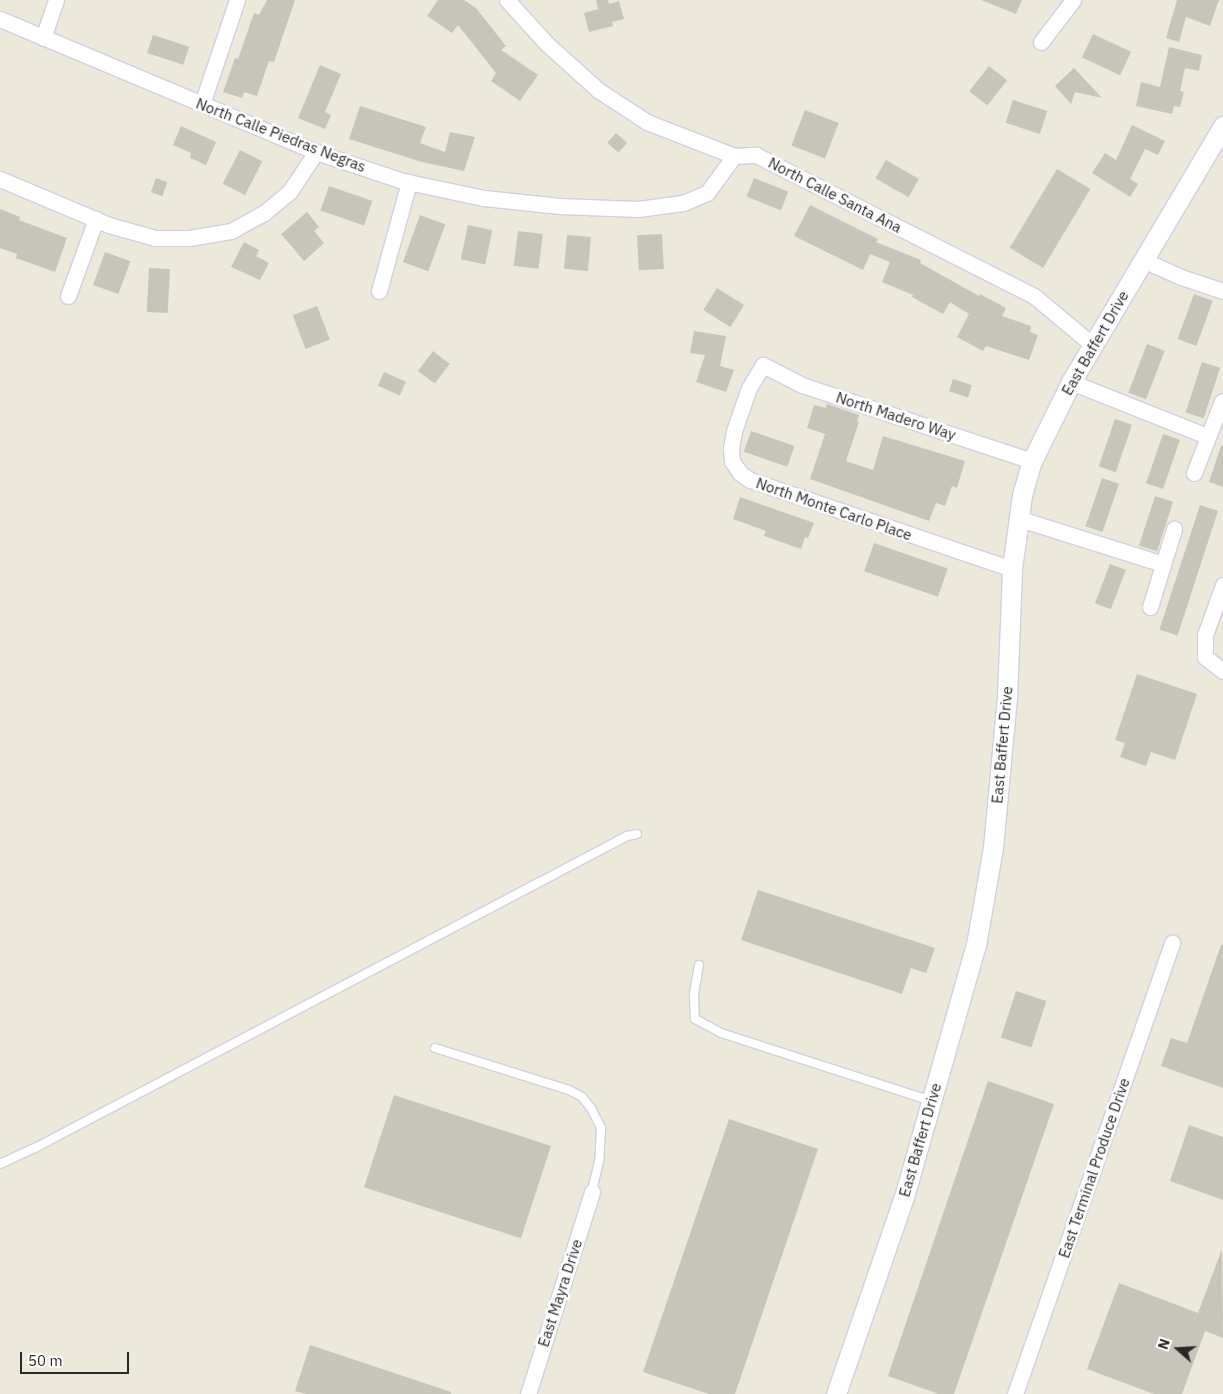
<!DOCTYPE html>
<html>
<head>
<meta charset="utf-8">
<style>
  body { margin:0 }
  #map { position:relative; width:1223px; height:1394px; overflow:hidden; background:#ece8da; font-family:"IBM Plex Sans",sans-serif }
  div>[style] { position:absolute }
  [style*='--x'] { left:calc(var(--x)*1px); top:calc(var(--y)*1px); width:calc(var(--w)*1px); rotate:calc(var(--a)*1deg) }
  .building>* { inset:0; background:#c7c5ba; transform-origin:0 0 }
  .roads { filter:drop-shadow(1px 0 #d0cfe2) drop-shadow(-1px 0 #d0cfe2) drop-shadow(0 1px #d0cfe2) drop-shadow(0 -1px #d0cfe2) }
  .service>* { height:8px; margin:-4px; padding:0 4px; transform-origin:4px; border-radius:4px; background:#fff }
  .minor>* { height:15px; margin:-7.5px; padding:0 7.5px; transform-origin:7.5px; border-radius:7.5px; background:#fff }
  .tertiary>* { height:19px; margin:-9.5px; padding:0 9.5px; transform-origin:9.5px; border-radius:9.5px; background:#fff }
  span { translate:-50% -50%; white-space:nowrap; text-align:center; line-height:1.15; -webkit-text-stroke:5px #fff; paint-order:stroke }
  .street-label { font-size:15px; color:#292929 }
  .north { position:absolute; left:1153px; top:1324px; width:50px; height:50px; -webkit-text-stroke:4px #fff; paint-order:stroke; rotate:289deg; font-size:14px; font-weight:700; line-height:20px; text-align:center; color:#292929 }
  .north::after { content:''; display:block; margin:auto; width:18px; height:22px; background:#292929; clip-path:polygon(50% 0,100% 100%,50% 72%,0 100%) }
  .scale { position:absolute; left:20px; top:1352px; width:109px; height:22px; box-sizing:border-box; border:2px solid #292929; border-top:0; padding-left:6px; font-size:15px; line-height:18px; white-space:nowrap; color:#292929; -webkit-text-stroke:4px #fff; paint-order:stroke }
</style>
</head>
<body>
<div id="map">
  <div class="building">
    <div style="clip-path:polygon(267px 0,295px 0,274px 62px,269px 61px,257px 96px,244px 92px,242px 98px,223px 92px,235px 58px,238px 59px,254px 13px,259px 15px)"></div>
    <div style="clip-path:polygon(438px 0,464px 0,476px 8px,506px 46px,501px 50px,538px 75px,520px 101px,491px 81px,496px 73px,458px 25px,452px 33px,427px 16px)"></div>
    <div style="clip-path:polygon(596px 0,608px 0,609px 4px,619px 1px,624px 19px,612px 22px,613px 26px,589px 32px,584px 13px,598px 9px)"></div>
    <div style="clip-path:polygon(981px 0,1022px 0,1016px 14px)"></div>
    <div style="clip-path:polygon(1177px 0,1219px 0,1210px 26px,1186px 17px,1179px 42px,1166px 38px)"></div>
    <div style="left:1093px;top:34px;width:42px;height:26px;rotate:25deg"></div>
    <div style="left:153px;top:35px;width:38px;height:19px;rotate:18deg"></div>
    <div style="clip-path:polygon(1169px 47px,1202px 55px,1199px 71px,1185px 68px,1180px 91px,1184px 92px,1180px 107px,1174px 106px,1172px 114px,1136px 106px,1141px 82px,1160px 87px)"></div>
    <div style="clip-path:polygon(320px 65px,341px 74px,325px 112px,331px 115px,325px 129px,298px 118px)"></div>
    <div style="left:989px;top:66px;width:23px;height:32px;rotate:38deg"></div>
    <div style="clip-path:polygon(1074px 68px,1102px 98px,1075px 92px,1071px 104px,1055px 86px)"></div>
    <div style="left:1013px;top:100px;width:36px;height:24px;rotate:18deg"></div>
    <div style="clip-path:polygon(360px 106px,426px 127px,420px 143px,445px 152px,450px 132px,475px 137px,464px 171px,422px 162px,349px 139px)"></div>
    <div style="left:805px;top:110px;width:36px;height:38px;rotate:21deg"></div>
    <div style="clip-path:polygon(1132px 125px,1165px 141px,1158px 155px,1145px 149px,1130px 179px,1138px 184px,1130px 197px,1092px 173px,1105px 153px,1116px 160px)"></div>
    <div style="clip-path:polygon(181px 126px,216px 142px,206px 165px,190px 158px,191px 153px,173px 145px)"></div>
    <div style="left:616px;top:133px;width:15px;height:13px;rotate:42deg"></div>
    <div style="left:240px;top:150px;width:25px;height:38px;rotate:27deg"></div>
    <div style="left:886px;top:160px;width:38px;height:21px;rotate:30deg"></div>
    <div style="left:1057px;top:169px;width:39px;height:92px;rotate:31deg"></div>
    <div style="left:156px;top:178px;width:12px;height:15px;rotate:20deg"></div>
    <div style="left:754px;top:178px;width:37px;height:20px;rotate:22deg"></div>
    <div style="left:329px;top:186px;width:46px;height:26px;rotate:19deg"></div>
    <div style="clip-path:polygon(810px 205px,878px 239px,876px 242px,921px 260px,920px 263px,979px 296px,980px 294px,1006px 308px,1002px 316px,1031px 326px,1030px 332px,1038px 335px,1029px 360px,986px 346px,983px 351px,957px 337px,969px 314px,950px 302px,943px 314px,912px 297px,913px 295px,882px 282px,890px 262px,870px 254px,863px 270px,794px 236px)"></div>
    <div style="clip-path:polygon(0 209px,20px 217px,19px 220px,67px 238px,55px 272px,16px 258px,17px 254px,0 248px)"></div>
    <div style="clip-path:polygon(307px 212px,319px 227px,314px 231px,324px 243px,304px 261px,281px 234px)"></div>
    <div style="left:420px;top:215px;width:27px;height:50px;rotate:20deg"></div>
    <div style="left:468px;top:225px;width:25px;height:35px;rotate:12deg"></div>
    <div style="left:518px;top:231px;width:25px;height:35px;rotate:7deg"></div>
    <div style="left:662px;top:234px;width:35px;height:25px;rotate:87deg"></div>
    <div style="left:567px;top:235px;width:24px;height:34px;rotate:5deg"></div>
    <div style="clip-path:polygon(244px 242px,259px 250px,256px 256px,269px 263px,260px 280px,231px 267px)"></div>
    <div style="left:105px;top:252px;width:27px;height:35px;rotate:20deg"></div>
    <div style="left:149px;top:268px;width:21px;height:44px;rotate:3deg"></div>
    <div style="left:717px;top:288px;width:32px;height:26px;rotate:32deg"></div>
    <div style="left:1194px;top:294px;width:20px;height:48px;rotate:20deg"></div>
    <div style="left:317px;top:306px;width:36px;height:26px;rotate:69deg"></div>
    <div style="clip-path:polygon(694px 331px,726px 336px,720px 366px,734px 370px,726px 392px,696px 382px,705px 355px,690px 353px)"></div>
    <div style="left:1147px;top:344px;width:19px;height:52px;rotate:21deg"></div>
    <div style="left:433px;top:351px;width:21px;height:25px;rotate:37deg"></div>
    <div style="left:1202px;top:362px;width:19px;height:53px;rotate:18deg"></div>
    <div style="left:384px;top:372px;width:24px;height:15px;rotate:24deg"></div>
    <div style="left:953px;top:379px;width:20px;height:13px;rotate:18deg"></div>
    <div style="clip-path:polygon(827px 404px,859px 415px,857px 421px,859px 422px,846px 461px,873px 470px,883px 436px,965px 461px,957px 488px,952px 486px,945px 506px,936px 503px,929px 521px,810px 479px,825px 434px,807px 428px,814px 405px,826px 408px)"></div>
    <div style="left:1115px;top:419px;width:18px;height:50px;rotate:19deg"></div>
    <div style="left:751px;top:431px;width:46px;height:22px;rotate:19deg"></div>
    <div style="left:1163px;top:434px;width:18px;height:52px;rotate:19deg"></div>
    <div style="clip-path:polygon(1221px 446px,1223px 446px,1223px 487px,1209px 482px)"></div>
    <div style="left:1102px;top:478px;width:18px;height:51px;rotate:19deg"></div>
    <div style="left:1155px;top:496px;width:19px;height:52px;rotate:18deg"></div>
    <div style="clip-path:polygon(740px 497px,814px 523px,808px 538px,805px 537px,801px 549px,764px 536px,766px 531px,733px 519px)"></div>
    <div style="left:1200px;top:505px;width:19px;height:131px;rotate:18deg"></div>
    <div style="left:874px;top:543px;width:78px;height:30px;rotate:19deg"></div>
    <div style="left:1110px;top:564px;width:17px;height:42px;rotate:21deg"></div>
    <div style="clip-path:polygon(1137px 674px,1197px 694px,1175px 760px,1151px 752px,1146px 766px,1120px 757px,1125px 743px,1115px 740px)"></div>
    <div style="clip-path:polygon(758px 890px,935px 948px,926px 973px,911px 968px,902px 994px,741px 940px)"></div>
    <div style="clip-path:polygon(1221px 945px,1223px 945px,1223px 1088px,1161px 1066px,1171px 1038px,1187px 1043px)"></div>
    <div style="left:1016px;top:991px;width:32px;height:49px;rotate:18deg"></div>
    <div style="clip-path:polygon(988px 1081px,1054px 1104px,954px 1394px,939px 1394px,888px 1376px)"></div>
    <div style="left:394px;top:1095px;width:165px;height:97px;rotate:18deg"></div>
    <div style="clip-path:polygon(729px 1119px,818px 1149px,735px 1394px,709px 1394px,643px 1372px)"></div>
    <div style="clip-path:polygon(1189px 1125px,1223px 1137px,1223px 1200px,1170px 1181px)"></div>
    <div style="clip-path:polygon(1222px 1249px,1223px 1338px,1205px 1331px,1182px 1394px,1154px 1394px,1087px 1369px,1119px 1283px,1198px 1313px)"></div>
    <div style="clip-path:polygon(310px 1345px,451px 1392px,451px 1394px,306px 1394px,295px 1391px)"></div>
  </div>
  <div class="roads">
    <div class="service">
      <div style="--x:699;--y:965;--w:29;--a:100"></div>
      <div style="--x:694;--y:994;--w:25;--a:88"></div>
      <div style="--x:695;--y:1019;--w:30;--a:28"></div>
      <div style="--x:721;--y:1033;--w:221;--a:17.9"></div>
      <div style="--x:435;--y:1048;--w:140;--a:17.4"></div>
      <div style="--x:569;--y:1090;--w:15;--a:28"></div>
      <div style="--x:582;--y:1097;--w:14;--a:51"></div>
      <div style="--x:591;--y:1108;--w:22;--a:63"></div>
      <div style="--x:601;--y:1128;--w:33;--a:93"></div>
      <div style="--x:599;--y:1161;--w:32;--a:103"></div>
      <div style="--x:0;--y:1164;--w:38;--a:-25"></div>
      <div style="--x:35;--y:1148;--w:669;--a:-27.79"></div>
      <div style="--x:627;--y:836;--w:10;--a:-11"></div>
    </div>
    <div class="minor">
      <div style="--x:507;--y:0;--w:59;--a:47.7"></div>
      <div style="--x:547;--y:44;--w:69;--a:42"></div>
      <div style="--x:598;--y:90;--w:59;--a:33.1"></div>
      <div style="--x:647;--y:122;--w:93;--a:21.3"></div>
      <div style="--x:734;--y:156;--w:22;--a:-3"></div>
      <div style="--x:756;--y:155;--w:312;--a:26.9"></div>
      <div style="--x:1034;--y:296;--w:78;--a:39.8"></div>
      <div style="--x:0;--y:19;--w:343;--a:22.8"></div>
      <div style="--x:316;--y:152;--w:92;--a:18.4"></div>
      <div style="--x:403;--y:181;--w:83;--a:11.9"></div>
      <div style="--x:484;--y:198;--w:76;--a:6"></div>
      <div style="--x:560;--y:206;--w:78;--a:2.2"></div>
      <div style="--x:638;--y:209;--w:45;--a:-7.6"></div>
      <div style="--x:683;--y:203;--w:26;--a:-23"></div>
      <div style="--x:707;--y:193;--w:46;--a:-53.9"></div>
      <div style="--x:43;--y:38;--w:40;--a:-71.1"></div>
      <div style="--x:1041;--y:42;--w:53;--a:-52.7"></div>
      <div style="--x:202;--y:104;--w:110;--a:-71.4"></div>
      <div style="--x:0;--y:179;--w:118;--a:22.9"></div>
      <div style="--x:109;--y:225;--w:48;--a:15.8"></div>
      <div style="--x:155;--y:238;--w:34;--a:0"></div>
      <div style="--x:189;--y:238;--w:43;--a:-9.5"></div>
      <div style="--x:231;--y:231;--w:38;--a:-29"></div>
      <div style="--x:264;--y:213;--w:34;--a:-40"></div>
      <div style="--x:290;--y:191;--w:47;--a:-56.3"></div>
      <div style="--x:1143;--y:260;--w:42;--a:24.1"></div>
      <div style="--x:1181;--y:277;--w:44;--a:18.4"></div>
      <div style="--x:379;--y:291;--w:113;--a:-74.6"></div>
      <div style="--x:68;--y:296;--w:82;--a:-70"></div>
      <div style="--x:1071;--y:382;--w:146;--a:21.7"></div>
      <div style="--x:1194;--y:473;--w:77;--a:-68.7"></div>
      <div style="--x:1017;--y:518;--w:153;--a:17.5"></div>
      <div style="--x:1012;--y:569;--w:277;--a:-161.2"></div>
      <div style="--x:750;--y:480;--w:12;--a:-145"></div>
      <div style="--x:740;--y:473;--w:14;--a:-124"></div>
      <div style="--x:732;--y:461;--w:13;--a:-94"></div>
      <div style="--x:731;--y:448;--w:17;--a:-80"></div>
      <div style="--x:734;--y:431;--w:46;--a:-70.8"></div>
      <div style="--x:749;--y:388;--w:27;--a:-59"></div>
      <div style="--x:763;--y:365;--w:44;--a:27.1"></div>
      <div style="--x:802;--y:385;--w:242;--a:18.3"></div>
      <div style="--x:1223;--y:585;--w:53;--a:109.8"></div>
      <div style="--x:1205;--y:635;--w:22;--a:90"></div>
      <div style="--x:1205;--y:657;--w:23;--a:38"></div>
      <div style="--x:1150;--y:607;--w:82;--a:-72.9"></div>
      <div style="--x:528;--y:1394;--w:212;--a:-72.4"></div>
      <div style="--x:1015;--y:1394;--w:478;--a:-70.8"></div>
    </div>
    <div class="tertiary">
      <div style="--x:836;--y:1394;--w:208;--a:-71"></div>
      <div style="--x:904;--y:1197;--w:262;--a:-74.1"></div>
      <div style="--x:976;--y:945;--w:98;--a:-80.1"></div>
      <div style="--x:993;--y:848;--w:153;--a:-84.7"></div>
      <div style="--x:1007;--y:696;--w:127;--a:-87.7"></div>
      <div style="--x:1012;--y:569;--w:75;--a:-82.3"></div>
      <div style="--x:1022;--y:495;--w:35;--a:-74"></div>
      <div style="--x:1032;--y:461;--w:88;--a:-63.7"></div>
      <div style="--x:1071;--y:382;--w:298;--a:-59.3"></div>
    </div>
  </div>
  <div class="street-label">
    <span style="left:281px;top:135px;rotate:21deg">North Calle Piedras Negras</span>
    <span style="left:835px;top:195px;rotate:27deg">North Calle Santa Ana</span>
    <span style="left:1095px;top:343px;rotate:-60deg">East Baffert Drive</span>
    <span style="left:896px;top:416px;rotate:18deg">North Madero Way</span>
    <span style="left:834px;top:509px;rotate:19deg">North Monte Carlo Place</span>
    <span style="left:1002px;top:745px;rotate:-85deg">East Baffert Drive</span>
    <span style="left:920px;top:1140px;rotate:-74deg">East Baffert Drive</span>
    <span style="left:1094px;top:1168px;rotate:-71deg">East Terminal Produce Drive</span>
    <span style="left:560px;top:1293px;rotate:-72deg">East Mayra Drive</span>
  </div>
  <div class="north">N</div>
  <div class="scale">50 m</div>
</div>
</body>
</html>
